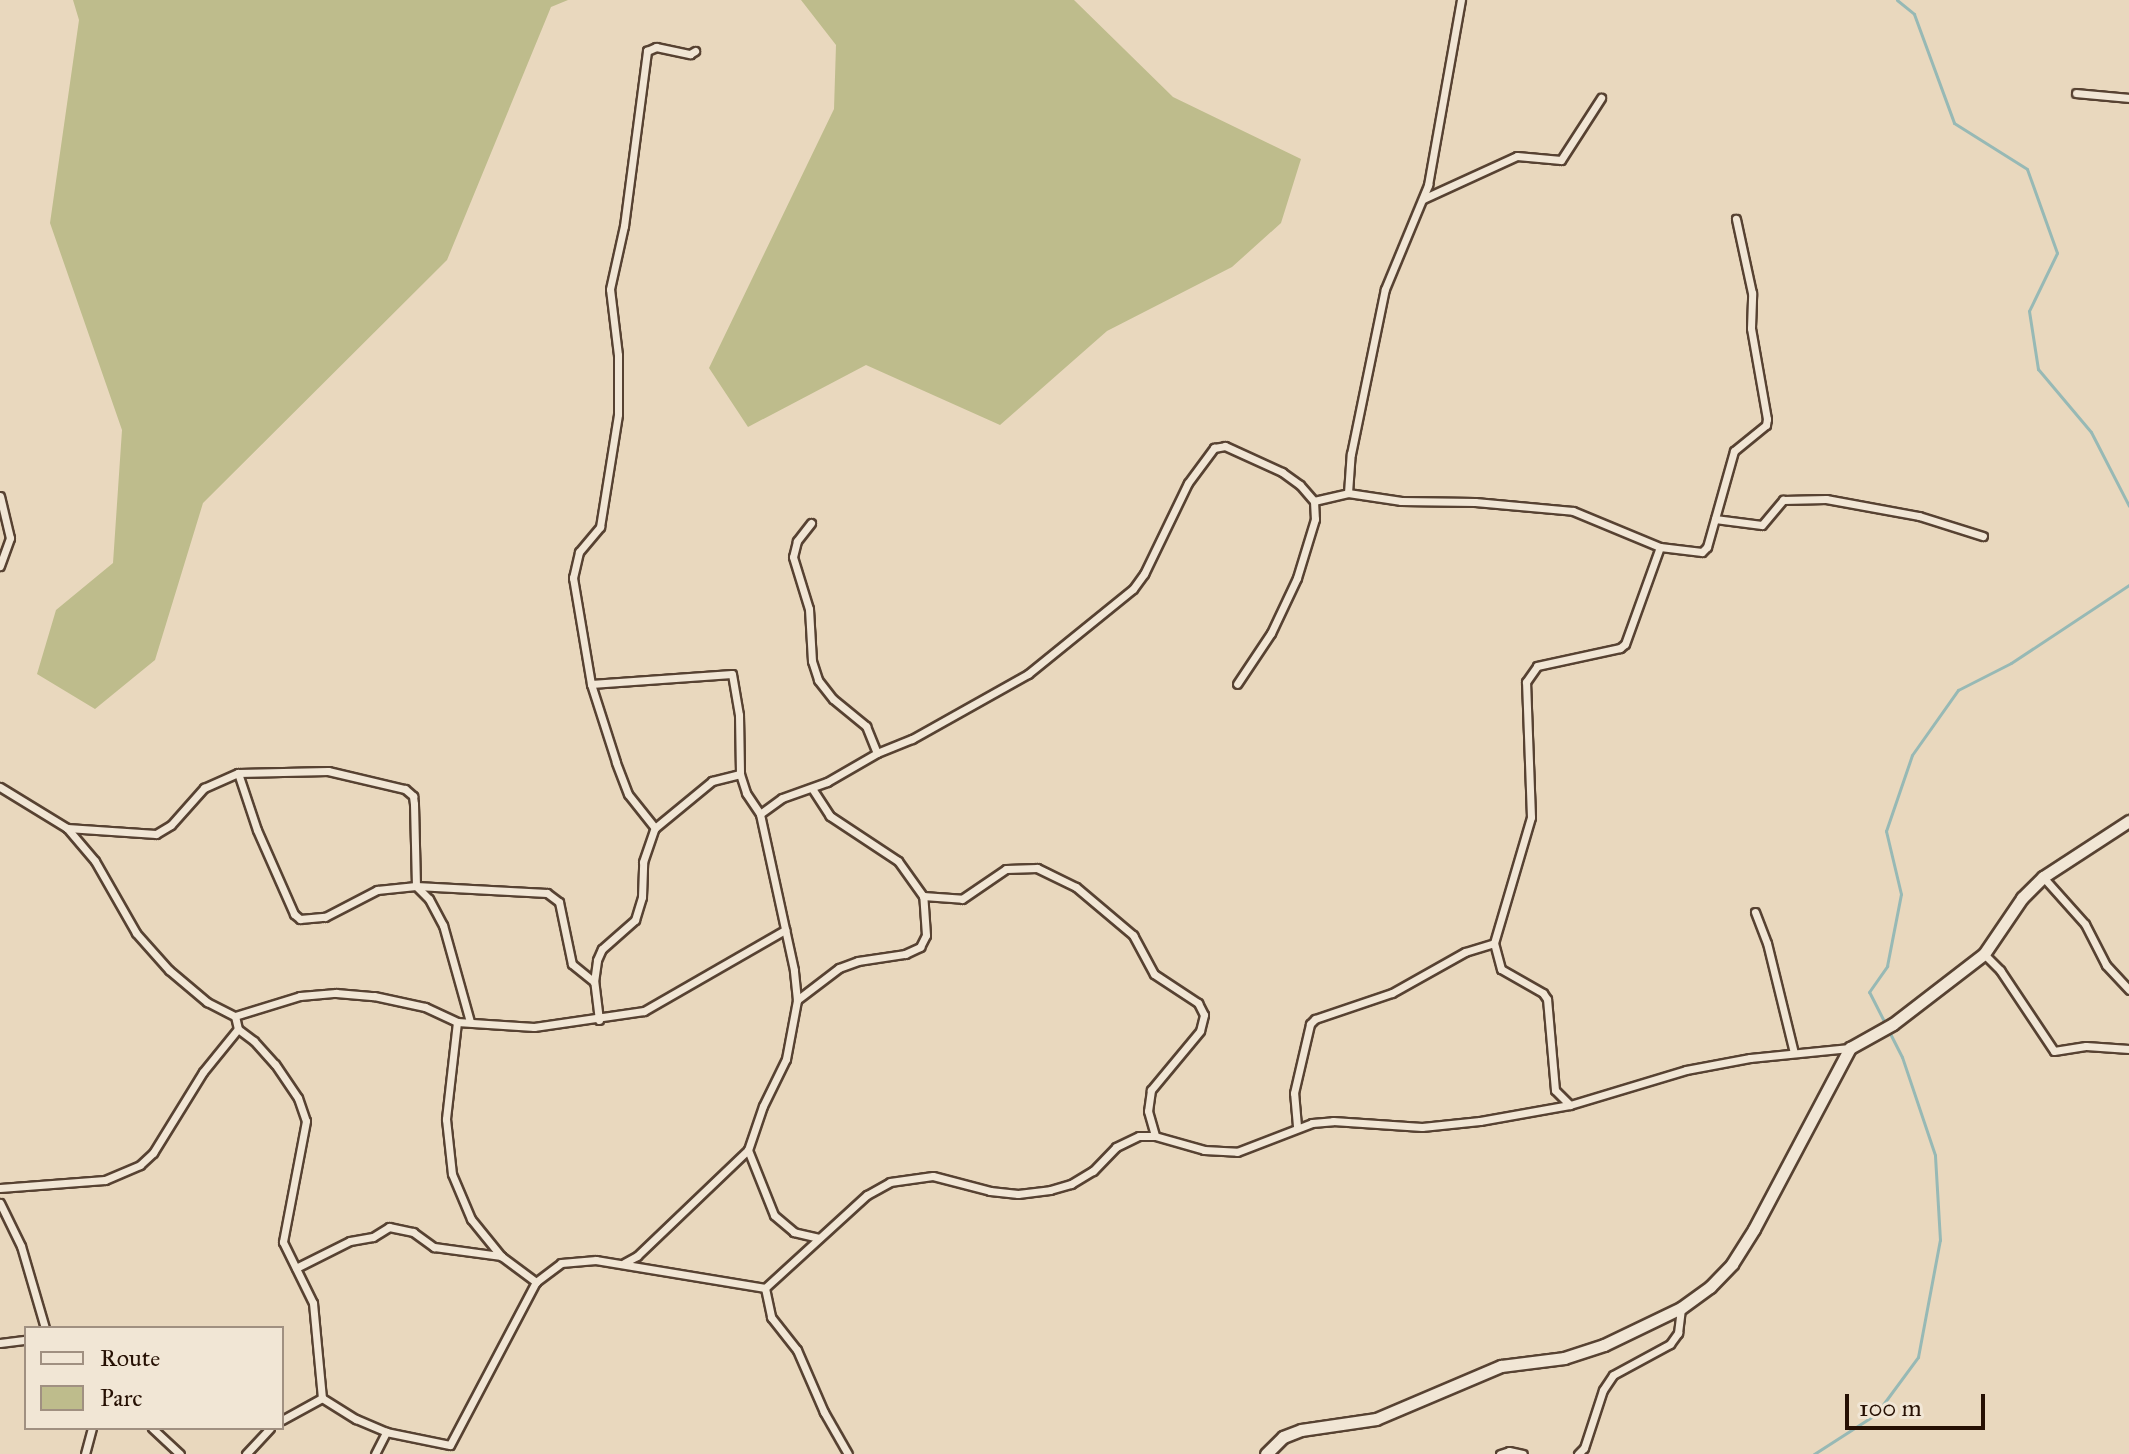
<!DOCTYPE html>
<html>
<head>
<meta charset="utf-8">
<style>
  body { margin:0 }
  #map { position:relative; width:2129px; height:1454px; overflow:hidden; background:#e9d8be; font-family:"IM FELL Great Primer",serif }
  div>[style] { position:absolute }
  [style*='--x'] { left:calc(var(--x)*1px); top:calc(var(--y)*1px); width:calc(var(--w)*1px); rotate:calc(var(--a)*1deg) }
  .green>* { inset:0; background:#bebc8c }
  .stream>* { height:3px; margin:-1.5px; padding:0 1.5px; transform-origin:1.5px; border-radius:1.5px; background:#97b9b5 }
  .roads { filter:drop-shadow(2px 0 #574232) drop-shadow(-2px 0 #574232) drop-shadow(0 2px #574232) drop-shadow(0 -2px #574232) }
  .street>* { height:7px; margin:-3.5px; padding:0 3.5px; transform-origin:3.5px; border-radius:3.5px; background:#f1e6d5 }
  .secondary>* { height:11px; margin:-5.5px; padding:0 5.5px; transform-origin:5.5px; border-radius:5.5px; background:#f1e6d5 }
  span { translate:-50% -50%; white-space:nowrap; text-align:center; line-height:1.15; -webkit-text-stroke:6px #f1e6d5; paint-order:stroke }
  .legend { position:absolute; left:24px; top:1326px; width:260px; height:104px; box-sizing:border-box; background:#f1e6d5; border:2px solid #a09081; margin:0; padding:10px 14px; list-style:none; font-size:24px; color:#261003 }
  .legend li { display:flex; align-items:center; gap:16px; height:40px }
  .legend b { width:40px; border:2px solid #a09081 }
  .scale { position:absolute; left:1845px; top:1394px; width:140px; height:36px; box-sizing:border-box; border:4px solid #261003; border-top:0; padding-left:10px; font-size:24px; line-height:28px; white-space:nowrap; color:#261003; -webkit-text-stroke:6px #f1e6d5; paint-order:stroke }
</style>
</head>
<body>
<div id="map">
  <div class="green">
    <div style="clip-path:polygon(73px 0,568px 0,551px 7px,447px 260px,203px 503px,155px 660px,95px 709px,37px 674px,56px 610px,113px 563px,122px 430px,50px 223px,79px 20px)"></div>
    <div style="clip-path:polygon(801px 0,1074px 0,1173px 97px,1301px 159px,1281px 223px,1232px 267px,1107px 331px,1000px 425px,866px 365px,748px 427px,709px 368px,834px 109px,836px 45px)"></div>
  </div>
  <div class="stream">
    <div style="--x:1897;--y:0;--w:22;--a:39"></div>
    <div style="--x:1914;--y:14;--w:116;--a:69.8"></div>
    <div style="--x:1954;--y:123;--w:86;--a:32.2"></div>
    <div style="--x:2027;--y:169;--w:89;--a:70.3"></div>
    <div style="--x:2057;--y:253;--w:64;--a:115.8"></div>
    <div style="--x:2029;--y:311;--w:59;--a:81.2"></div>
    <div style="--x:2038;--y:369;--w:82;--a:49.9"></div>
    <div style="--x:2091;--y:432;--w:83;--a:62.8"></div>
    <div style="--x:1886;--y:1025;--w:37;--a:-117"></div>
    <div style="--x:1869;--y:992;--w:32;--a:-55"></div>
    <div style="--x:1887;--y:966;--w:73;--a:-79"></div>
    <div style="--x:1901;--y:894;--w:65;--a:-103.4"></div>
    <div style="--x:1886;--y:831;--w:80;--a:-71.1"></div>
    <div style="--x:1912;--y:755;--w:80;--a:-54.7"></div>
    <div style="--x:1958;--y:690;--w:59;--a:-27"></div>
    <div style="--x:2011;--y:663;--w:141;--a:-33.5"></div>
    <div style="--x:1814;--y:1454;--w:74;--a:-32.8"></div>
    <div style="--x:1876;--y:1414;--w:71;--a:-53.6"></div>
    <div style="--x:1918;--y:1357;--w:119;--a:-79.4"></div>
    <div style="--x:1940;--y:1240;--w:85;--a:-93.4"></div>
    <div style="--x:1935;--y:1155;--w:103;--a:-108.6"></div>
    <div style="--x:1902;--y:1057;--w:28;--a:-117"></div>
  </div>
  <div class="roads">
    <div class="street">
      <div style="--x:2076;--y:93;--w:53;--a:5.4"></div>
      <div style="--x:1423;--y:199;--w:103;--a:-24.6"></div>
      <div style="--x:1517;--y:156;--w:44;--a:5.2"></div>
      <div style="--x:1561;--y:160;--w:74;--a:-57.2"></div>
      <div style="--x:1348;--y:493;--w:39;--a:-86"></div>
      <div style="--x:1351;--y:454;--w:168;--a:-78.4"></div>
      <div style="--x:1385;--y:289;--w:113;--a:-67.5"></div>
      <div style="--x:1428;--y:185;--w:188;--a:-79.9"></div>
      <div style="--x:0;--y:496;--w:43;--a:76.6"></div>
      <div style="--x:10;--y:538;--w:30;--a:110"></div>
      <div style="--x:1314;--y:501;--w:35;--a:-13"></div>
      <div style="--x:1348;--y:493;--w:54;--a:8.6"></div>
      <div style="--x:1401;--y:501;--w:74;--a:0.8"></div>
      <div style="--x:1475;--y:502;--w:98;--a:5.2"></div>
      <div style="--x:1573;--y:511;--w:94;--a:22.5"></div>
      <div style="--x:1660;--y:547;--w:42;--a:6.8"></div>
      <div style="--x:1702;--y:552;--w:7;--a:-45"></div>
      <div style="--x:1707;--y:547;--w:100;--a:-74.3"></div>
      <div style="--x:1734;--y:451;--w:41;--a:-39.1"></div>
      <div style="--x:1766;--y:425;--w:6;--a:-81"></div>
      <div style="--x:1767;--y:419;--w:92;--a:-100"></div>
      <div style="--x:1751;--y:328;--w:35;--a:-88"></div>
      <div style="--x:1752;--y:293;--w:76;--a:-102.2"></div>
      <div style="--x:1715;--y:519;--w:47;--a:7.3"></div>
      <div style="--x:1762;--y:525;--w:33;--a:-50"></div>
      <div style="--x:1783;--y:500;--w:43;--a:-1.3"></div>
      <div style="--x:1826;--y:499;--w:95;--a:10.4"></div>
      <div style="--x:1919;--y:516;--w:67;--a:17.4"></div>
      <div style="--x:811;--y:523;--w:23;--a:128"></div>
      <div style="--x:797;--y:541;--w:16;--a:104"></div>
      <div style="--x:793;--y:557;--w:54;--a:72.9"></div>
      <div style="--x:809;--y:609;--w:52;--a:86.7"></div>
      <div style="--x:812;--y:661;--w:20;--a:72"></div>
      <div style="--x:818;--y:680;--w:24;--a:52"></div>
      <div style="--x:833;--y:699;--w:43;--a:39.3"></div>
      <div style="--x:866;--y:726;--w:29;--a:68"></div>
      <div style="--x:591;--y:684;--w:141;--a:-4.1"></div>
      <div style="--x:732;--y:674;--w:42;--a:80.3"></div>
      <div style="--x:739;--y:715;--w:59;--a:89"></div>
      <div style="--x:740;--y:774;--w:20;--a:72"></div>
      <div style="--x:746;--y:793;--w:25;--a:56"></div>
      <div style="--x:238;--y:773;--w:60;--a:71.6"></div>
      <div style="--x:257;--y:830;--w:92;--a:66.2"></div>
      <div style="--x:294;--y:914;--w:8;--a:40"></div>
      <div style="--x:300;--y:919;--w:25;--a:-5"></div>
      <div style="--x:325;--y:917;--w:59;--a:-27.4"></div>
      <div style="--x:377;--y:890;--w:39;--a:-6"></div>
      <div style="--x:416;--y:886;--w:131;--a:3.1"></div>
      <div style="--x:547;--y:893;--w:15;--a:37"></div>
      <div style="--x:559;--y:902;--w:63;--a:78.2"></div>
      <div style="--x:572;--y:964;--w:28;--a:39"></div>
      <div style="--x:0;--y:787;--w:79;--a:31.5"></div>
      <div style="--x:67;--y:828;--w:43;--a:49.7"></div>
      <div style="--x:95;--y:861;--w:83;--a:60.3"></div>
      <div style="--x:136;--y:933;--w:50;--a:48.3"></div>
      <div style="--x:169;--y:970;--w:50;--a:40.1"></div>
      <div style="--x:207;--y:1002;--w:31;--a:27"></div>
      <div style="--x:235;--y:1016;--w:68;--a:-17.1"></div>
      <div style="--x:300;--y:996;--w:36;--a:-5"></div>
      <div style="--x:336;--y:993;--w:38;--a:5"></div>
      <div style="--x:374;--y:996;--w:52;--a:12.2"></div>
      <div style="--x:425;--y:1007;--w:35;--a:25"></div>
      <div style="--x:457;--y:1022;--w:98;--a:96.5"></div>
      <div style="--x:446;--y:1119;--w:55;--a:83.8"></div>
      <div style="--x:452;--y:1174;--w:49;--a:67.1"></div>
      <div style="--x:471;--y:1219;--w:48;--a:51"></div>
      <div style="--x:501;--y:1256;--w:44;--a:36.6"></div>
      <div style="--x:67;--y:828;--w:89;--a:3.9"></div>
      <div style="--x:156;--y:834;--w:17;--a:-31"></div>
      <div style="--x:171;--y:825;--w:50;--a:-48.3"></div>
      <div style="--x:204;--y:788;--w:37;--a:-24"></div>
      <div style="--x:238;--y:773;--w:90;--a:-1.3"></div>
      <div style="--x:328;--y:771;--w:79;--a:13.2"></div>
      <div style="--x:405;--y:789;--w:11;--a:41"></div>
      <div style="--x:413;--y:796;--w:8;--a:83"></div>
      <div style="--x:414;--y:804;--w:82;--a:88.6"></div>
      <div style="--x:416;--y:886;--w:18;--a:45"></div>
      <div style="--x:429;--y:899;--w:30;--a:62"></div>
      <div style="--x:443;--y:925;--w:101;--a:74.4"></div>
      <div style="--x:655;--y:828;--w:43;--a:-128.5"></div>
      <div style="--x:628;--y:794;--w:34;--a:-111"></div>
      <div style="--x:616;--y:762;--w:82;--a:-107.8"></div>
      <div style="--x:591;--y:684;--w:108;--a:-99.6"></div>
      <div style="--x:573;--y:578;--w:27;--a:-77"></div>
      <div style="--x:579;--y:552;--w:33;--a:-50"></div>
      <div style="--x:600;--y:527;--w:114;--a:-80.9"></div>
      <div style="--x:618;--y:414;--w:59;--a:-90"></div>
      <div style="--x:618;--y:355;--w:66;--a:-96.9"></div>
      <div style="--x:610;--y:289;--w:65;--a:-77.5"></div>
      <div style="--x:624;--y:226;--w:177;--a:-82.5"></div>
      <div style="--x:647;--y:51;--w:10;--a:-24"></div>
      <div style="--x:656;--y:47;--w:35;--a:12"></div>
      <div style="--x:690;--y:54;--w:6;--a:-31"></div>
      <div style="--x:2043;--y:877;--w:63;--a:48.2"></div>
      <div style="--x:2085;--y:924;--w:46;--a:62.9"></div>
      <div style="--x:2106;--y:965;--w:34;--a:47"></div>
      <div style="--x:923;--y:896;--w:39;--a:4"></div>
      <div style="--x:962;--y:899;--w:53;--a:-34.3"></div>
      <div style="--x:1006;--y:869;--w:31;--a:-2"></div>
      <div style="--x:1037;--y:868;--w:43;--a:26"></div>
      <div style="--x:1076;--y:887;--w:75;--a:40.1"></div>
      <div style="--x:1133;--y:935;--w:44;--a:61.7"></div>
      <div style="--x:1154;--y:974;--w:53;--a:33.4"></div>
      <div style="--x:1198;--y:1003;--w:13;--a:63"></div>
      <div style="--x:1204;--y:1015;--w:16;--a:104"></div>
      <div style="--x:1200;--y:1031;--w:77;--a:129.7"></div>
      <div style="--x:1151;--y:1090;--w:21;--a:98"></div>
      <div style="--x:1148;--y:1111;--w:26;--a:74"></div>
      <div style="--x:1755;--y:912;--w:33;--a:69"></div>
      <div style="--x:1767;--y:943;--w:113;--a:76.2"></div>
      <div style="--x:1984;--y:954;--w:23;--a:45"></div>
      <div style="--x:2000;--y:970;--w:97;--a:56.3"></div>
      <div style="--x:2054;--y:1051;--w:32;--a:-9"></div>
      <div style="--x:2086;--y:1046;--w:43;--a:4"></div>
      <div style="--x:797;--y:1000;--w:53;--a:-37.3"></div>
      <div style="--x:839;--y:968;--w:20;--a:-20"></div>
      <div style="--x:858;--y:961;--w:48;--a:-8.5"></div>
      <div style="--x:905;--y:954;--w:17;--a:-25"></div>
      <div style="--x:920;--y:947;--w:13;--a:-63"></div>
      <div style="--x:926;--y:935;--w:39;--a:-94"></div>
      <div style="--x:923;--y:896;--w:43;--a:-125.5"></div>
      <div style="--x:898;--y:861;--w:82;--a:-146.5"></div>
      <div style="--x:830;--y:816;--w:33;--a:-123"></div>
      <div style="--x:235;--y:1016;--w:13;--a:77"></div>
      <div style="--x:238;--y:1029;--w:20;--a:37"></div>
      <div style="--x:254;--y:1041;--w:31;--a:48"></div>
      <div style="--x:275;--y:1064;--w:41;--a:55.9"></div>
      <div style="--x:298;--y:1098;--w:24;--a:71"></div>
      <div style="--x:306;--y:1121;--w:123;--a:100.8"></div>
      <div style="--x:283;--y:1242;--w:68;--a:63.8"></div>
      <div style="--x:313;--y:1303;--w:95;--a:84.6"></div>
      <div style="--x:599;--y:1020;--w:38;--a:-97"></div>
      <div style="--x:594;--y:982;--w:22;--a:-82"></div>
      <div style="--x:597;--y:960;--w:12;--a:-66"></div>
      <div style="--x:602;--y:949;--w:44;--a:-41.3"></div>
      <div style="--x:635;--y:920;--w:24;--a:-73"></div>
      <div style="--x:642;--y:897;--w:35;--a:-88"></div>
      <div style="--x:643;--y:862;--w:36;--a:-71"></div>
      <div style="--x:655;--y:828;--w:74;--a:-39.5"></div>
      <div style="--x:712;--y:781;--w:29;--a:-14"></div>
      <div style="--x:457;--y:1022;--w:77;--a:3.7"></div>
      <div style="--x:534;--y:1027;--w:111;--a:-8.3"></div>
      <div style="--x:644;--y:1011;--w:163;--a:-29.9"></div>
      <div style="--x:1570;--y:1105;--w:21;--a:-135"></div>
      <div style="--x:1555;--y:1090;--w:91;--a:-95"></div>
      <div style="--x:1547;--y:999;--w:7;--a:-124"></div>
      <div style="--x:1543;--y:993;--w:48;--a:-150.3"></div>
      <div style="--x:1501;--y:969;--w:27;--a:-105"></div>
      <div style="--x:1494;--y:943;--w:131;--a:-73.6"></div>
      <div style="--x:1531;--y:817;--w:135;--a:-92.1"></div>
      <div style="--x:1526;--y:682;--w:19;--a:-55"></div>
      <div style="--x:1537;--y:666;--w:85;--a:-12.2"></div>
      <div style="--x:1620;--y:648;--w:6;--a:-39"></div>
      <div style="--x:1625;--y:644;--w:103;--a:-70.2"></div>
      <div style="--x:1297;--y:1126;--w:33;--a:-95"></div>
      <div style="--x:1294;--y:1093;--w:71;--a:-76.9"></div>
      <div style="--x:1310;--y:1024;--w:7;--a:-45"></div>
      <div style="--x:1315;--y:1019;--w:81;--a:-18.7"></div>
      <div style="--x:1392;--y:993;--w:84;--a:-29.3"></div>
      <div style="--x:1465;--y:952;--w:30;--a:-17"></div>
      <div style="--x:0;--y:1188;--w:105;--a:-4.4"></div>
      <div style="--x:105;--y:1180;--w:38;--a:-23"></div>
      <div style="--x:140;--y:1165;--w:18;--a:-43"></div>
      <div style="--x:153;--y:1153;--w:95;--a:-58.3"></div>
      <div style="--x:203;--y:1072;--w:55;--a:-50.9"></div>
      <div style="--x:0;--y:1203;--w:48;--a:64"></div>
      <div style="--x:21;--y:1246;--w:85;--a:73.7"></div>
      <div style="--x:819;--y:1238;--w:26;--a:-167"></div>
      <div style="--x:794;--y:1232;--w:26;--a:-140"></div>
      <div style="--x:774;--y:1215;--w:70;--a:-111.8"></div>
      <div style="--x:748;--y:1150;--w:46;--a:-71.2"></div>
      <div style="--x:763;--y:1106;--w:52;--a:-63.9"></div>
      <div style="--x:786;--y:1059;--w:60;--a:-79.4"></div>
      <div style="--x:797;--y:1000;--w:30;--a:-96"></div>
      <div style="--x:794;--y:970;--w:160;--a:-102.3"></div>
      <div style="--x:760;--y:814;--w:27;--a:-36"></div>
      <div style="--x:782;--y:798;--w:48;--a:-19.6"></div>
      <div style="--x:827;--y:782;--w:58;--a:-30.1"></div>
      <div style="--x:877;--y:753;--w:38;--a:-22"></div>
      <div style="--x:912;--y:739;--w:133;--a:-29.3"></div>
      <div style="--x:1028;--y:674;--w:135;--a:-39"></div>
      <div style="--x:1133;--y:589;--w:19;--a:-54"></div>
      <div style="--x:1144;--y:574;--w:101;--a:-64.2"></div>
      <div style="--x:1188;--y:483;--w:44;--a:-53.4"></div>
      <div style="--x:1214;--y:448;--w:11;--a:-10"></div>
      <div style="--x:1225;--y:446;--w:63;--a:24.5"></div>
      <div style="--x:1282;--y:472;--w:22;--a:36"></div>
      <div style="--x:1300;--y:485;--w:21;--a:49"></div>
      <div style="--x:1314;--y:501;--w:18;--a:87"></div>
      <div style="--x:1315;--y:519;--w:62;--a:107"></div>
      <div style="--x:1297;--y:578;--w:61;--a:115.3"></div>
      <div style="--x:1271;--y:633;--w:61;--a:123.7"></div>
      <div style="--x:624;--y:1263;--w:15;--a:-28"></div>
      <div style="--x:637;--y:1256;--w:153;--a:-43.7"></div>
      <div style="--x:296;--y:1268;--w:60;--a:-26.6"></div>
      <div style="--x:350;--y:1241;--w:23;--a:-10"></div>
      <div style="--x:373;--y:1237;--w:19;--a:-32"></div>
      <div style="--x:389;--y:1227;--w:25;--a:12"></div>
      <div style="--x:413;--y:1232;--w:26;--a:36"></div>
      <div style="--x:434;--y:1247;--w:68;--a:7.7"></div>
      <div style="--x:765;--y:1288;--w:30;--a:78"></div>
      <div style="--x:771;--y:1317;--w:42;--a:51.8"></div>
      <div style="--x:797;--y:1350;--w:68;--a:66.5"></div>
      <div style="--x:824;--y:1412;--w:48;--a:60.3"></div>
      <div style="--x:0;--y:1343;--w:26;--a:-7"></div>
      <div style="--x:282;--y:1420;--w:46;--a:-28.8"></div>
      <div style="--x:322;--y:1398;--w:40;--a:32"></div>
      <div style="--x:356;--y:1419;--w:33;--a:23"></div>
      <div style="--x:386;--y:1432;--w:65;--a:11.5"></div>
      <div style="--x:450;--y:1445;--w:184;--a:-62.2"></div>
      <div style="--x:536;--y:1282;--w:31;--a:-37"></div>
      <div style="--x:561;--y:1263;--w:35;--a:-5"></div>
      <div style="--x:596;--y:1260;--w:171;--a:9.4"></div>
      <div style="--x:765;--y:1288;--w:138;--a:-42.4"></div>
      <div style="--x:867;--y:1195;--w:26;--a:-29"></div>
      <div style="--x:890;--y:1182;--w:43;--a:-7.9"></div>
      <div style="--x:933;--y:1176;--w:59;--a:14.7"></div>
      <div style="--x:990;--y:1191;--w:28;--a:6"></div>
      <div style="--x:1018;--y:1194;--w:32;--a:-7"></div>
      <div style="--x:1050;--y:1190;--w:22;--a:-16"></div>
      <div style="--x:1071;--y:1184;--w:26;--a:-31"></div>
      <div style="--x:1093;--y:1171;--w:33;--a:-46"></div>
      <div style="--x:1116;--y:1147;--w:25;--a:-26"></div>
      <div style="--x:1139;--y:1136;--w:16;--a:0"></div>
      <div style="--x:1155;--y:1136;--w:51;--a:15.9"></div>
      <div style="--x:1204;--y:1150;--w:33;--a:3"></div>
      <div style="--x:1237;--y:1152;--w:80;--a:-21.1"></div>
      <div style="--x:1312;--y:1123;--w:21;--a:-5"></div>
      <div style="--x:1333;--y:1121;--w:89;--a:3.9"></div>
      <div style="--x:1422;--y:1127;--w:58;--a:-5.9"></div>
      <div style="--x:1480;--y:1121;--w:91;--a:-10.1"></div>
      <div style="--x:1570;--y:1105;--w:121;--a:-16.8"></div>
      <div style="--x:1686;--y:1070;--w:65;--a:-10.6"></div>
      <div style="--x:1750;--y:1058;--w:100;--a:-5.7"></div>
      <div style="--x:152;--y:1428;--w:38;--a:43"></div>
      <div style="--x:85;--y:1454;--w:27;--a:-75"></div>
      <div style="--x:246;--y:1454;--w:35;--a:-47"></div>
      <div style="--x:375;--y:1454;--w:25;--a:-63"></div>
      <div style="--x:1500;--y:1454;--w:9;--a:-18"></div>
      <div style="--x:1509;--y:1451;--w:14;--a:12"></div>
      <div style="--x:1578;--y:1454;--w:8;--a:-45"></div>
      <div style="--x:1584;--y:1448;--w:61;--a:-71.9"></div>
      <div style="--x:1603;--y:1390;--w:18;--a:-56"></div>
      <div style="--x:1613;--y:1375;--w:65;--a:-28.5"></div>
      <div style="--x:1670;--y:1344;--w:14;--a:-54"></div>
      <div style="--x:1678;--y:1333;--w:25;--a:-83"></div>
    </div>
    <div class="secondary">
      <div style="--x:1266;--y:1454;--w:24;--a:-45"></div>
      <div style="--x:1283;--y:1437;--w:19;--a:-21"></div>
      <div style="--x:1301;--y:1430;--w:76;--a:-8.3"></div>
      <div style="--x:1376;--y:1419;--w:136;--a:-23"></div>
      <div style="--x:1501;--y:1366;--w:64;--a:-7.2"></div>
      <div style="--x:1564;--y:1358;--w:42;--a:-18"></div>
      <div style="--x:1604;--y:1345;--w:85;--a:-25.7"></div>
      <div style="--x:1681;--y:1308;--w:36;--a:-36"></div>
      <div style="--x:1710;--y:1287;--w:32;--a:-46"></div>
      <div style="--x:1732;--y:1264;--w:41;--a:-57.8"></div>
      <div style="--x:1754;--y:1229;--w:205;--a:-62.1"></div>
      <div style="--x:1850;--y:1048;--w:49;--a:-29.2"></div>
      <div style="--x:1893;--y:1024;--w:115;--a:-37.6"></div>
      <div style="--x:1984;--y:954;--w:68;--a:-55.8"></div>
      <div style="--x:2022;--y:898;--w:30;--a:-45"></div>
      <div style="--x:2043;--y:877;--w:103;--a:-33.1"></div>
    </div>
  </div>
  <ul class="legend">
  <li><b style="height:10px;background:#f1e6d5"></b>Route</li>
  <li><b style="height:22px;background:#bebc8c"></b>Parc</li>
  </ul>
  <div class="scale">100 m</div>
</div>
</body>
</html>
